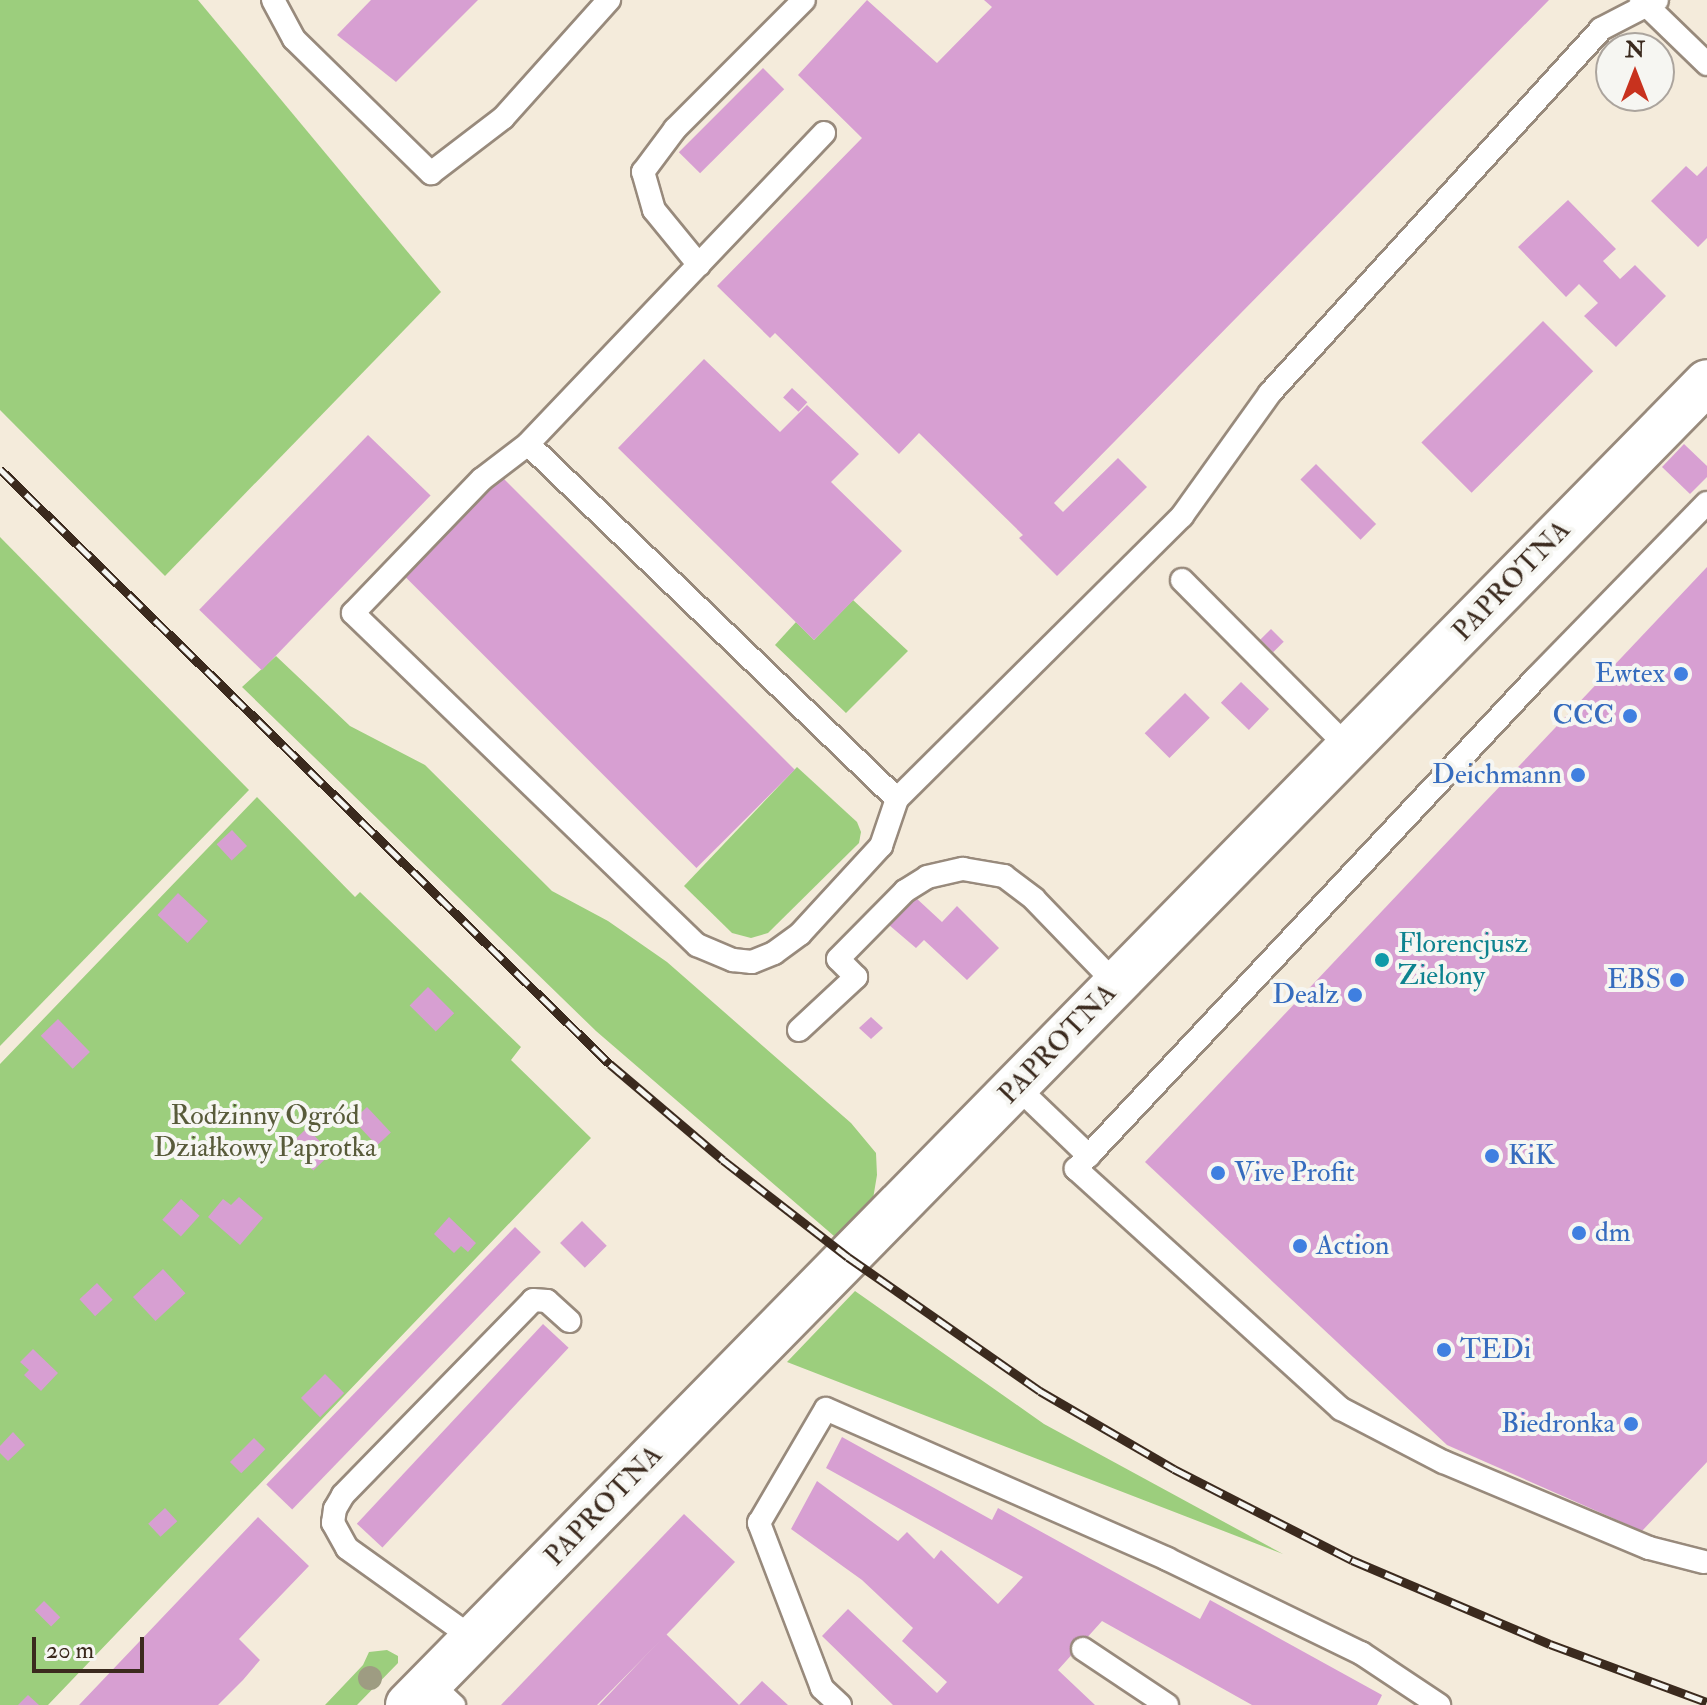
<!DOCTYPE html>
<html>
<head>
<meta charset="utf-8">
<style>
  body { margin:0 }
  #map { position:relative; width:1707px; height:1705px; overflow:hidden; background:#f4ebdb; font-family:"IM FELL Double Pica",serif }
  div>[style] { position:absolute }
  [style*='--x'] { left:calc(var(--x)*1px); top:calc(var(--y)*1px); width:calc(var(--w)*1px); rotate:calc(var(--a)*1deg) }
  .green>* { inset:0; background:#9cce7d }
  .building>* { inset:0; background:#d79fd2; transform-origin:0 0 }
  .roads { filter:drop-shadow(2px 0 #988a7c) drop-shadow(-2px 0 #988a7c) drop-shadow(0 2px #988a7c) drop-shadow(0 -2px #988a7c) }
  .lane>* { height:22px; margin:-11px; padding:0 11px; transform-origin:11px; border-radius:11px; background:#fff }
  .street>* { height:44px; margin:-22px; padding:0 22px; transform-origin:22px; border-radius:22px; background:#fff }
  .rail>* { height:9px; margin-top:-4.5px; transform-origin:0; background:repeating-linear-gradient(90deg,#f6f6f2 0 18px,#3b2a1e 0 36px); box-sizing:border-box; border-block:2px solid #3b2a1e }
  .trees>* { width:24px; height:24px; margin:-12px; border-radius:50%; background:#9e9c82 }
  .dots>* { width:22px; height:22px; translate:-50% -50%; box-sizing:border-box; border:4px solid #f6f6f2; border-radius:50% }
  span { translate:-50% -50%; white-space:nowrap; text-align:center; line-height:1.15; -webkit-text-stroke:8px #f6f6f2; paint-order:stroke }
  .street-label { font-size:28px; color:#3b2a1e }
  .shop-label { font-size:28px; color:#366cbe }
  .right { translate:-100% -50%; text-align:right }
  .left { translate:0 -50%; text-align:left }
  .culture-label { font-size:28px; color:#0d838f }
  .park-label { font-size:28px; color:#585b3a }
  .north { position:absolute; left:1595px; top:32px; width:80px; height:80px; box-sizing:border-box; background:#f6f6f2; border:2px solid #aba49d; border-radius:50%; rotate:0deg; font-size:22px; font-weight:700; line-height:32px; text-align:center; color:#3b2a1e }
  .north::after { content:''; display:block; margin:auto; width:28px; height:36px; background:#c8321e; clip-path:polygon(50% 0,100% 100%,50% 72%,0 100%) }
  .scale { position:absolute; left:32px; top:1637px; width:112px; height:36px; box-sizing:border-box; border:4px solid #3b2a1e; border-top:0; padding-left:10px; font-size:24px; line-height:28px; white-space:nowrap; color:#3b2a1e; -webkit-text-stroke:6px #f6f6f2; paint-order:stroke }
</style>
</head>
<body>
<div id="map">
  <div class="green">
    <div style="clip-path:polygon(0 0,198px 0,441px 292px,165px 576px,0 410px)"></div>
    <div style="clip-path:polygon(0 537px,249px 790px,0 1046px)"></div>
    <div style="clip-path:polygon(853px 600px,908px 651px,846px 713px,775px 645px,796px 622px,814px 640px)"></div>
    <div style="clip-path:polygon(276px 656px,350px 726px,425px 765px,552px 891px,608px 921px,667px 962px,851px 1123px,876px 1153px,877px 1175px,873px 1199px,851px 1226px,834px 1236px,596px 1031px,242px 687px)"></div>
    <div style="clip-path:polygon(797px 767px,857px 822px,861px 832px,859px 843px,768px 933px,751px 938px,732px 933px,684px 886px)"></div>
    <div style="clip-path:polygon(257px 797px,355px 897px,360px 892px,521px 1047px,511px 1060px,591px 1138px,48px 1705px,0 1705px,0 1064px)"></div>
    <div style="clip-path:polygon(855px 1291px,1044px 1424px,1283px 1554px,787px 1362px)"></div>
    <div style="clip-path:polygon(387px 1650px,398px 1656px,398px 1663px,357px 1705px,325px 1705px,363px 1665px,369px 1652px)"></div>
  </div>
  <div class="building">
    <div style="clip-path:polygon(371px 0,478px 0,396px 82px,337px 35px)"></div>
    <div style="clip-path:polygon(867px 0,937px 63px,992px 7px,984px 0,1549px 0,1054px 503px,1063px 512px,1118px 458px,1147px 487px,1057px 576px,1019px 538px,1023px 535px,919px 433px,899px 454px,775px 333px,770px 338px,717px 286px,862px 138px,798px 75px)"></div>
    <div style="left:763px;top:68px;width:30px;height:119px;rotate:45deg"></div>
    <div style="clip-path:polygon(1686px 166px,1697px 176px,1707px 166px,1707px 238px,1698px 247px,1651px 201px)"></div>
    <div style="clip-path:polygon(1568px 200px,1616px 249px,1603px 261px,1620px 279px,1635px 265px,1666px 296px,1616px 347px,1584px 316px,1598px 303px,1579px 284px,1566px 297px,1518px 247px)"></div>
    <div style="left:1543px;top:321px;width:71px;height:172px;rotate:45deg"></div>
    <div style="clip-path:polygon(704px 359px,780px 432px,807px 405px,859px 454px,831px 482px,902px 551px,814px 640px,618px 448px)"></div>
    <div style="left:792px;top:388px;width:21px;height:13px;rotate:43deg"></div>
    <div style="left:368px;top:435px;width:87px;height:243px;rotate:44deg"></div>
    <div style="clip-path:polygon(1684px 444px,1707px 466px,1707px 477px,1690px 494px,1662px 467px)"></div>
    <div style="left:1316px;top:464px;width:85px;height:22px;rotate:45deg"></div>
    <div style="left:502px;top:477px;width:414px;height:139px;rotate:45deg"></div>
    <div style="clip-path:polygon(1707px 567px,1707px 1462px,1642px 1531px,1447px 1445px,1145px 1162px)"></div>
    <div style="left:1271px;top:629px;width:18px;height:15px;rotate:45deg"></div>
    <div style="left:1241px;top:682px;width:39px;height:29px;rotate:44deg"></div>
    <div style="left:1185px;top:693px;width:35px;height:57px;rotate:45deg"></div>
    <div style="left:232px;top:830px;width:22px;height:21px;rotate:47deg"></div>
    <div style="left:178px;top:893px;width:41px;height:30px;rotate:43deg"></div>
    <div style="clip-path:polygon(915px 897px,942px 922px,957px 906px,999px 948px,967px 980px,924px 940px,916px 948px,889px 925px)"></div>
    <div style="left:428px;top:987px;width:37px;height:26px;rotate:45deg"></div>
    <div style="clip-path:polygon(871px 1017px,883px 1028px,871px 1039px,859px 1028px)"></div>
    <div style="left:58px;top:1019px;width:46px;height:24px;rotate:46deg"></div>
    <div style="left:367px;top:1107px;width:35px;height:19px;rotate:47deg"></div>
    <div style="left:307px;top:1128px;width:35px;height:25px;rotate:46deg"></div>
    <div style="clip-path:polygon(239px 1197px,263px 1218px,240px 1245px,208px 1217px,223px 1199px,231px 1205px)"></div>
    <div style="left:181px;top:1199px;width:25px;height:28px;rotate:42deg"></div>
    <div style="clip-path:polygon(449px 1217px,476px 1243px,468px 1252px,461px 1246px,454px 1253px,434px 1234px)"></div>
    <div style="left:582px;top:1221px;width:35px;height:31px;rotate:45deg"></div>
    <div style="left:515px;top:1227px;width:36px;height:358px;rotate:44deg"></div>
    <div style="left:163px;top:1269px;width:33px;height:41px;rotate:47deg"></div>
    <div style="left:97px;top:1283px;width:23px;height:24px;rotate:47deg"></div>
    <div style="left:543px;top:1324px;width:35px;height:273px;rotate:43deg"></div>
    <div style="clip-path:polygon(33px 1349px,58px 1373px,41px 1391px,24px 1375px,29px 1370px,20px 1362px)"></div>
    <div style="left:325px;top:1374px;width:27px;height:34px;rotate:45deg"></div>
    <div style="clip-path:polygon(13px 1432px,25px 1445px,8px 1461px,0 1453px,0 1446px)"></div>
    <div style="clip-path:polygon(842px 1437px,992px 1520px,998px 1508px,1200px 1619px,1210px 1600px,1382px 1695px,1377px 1705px,1252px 1705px,1102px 1621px,1058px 1670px,1095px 1705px,893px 1705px,822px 1636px,848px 1609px,937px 1693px,947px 1682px,902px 1641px,913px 1628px,862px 1580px,791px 1529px,817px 1481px,898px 1541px,907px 1532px,934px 1559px,941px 1550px,998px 1604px,1023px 1577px,826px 1468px)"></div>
    <div style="left:254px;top:1438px;width:16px;height:34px;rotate:45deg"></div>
    <div style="left:165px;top:1508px;width:18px;height:23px;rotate:47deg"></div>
    <div style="clip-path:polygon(684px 1514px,735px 1562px,674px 1627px,597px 1705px,501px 1705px)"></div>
    <div style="clip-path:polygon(258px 1517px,309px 1566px,239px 1639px,260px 1660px,243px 1680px,218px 1705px,79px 1705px)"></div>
    <div style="left:44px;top:1601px;width:23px;height:13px;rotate:45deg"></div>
    <div style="clip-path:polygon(666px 1634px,739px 1705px,762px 1681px,788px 1705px,599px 1705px)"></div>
    <div style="clip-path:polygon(28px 1695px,39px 1705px,18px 1705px)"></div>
  </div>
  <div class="roads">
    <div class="lane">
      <div style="--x:273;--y:0;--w:44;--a:61.7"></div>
      <div style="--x:294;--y:39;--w:192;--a:44.4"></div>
      <div style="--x:431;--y:173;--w:91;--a:-37.4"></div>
      <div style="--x:503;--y:118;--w:159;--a:-48.1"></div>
      <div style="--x:1641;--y:0;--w:92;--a:44.1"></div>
      <div style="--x:824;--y:133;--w:429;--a:133.6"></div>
      <div style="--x:528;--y:444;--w:512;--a:43.89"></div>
      <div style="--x:699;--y:265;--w:71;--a:-129.3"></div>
      <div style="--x:654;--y:210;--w:40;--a:-106"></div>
      <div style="--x:643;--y:172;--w:54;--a:-53.3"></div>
      <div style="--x:675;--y:129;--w:182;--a:-45"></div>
      <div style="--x:528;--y:444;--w:58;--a:142.7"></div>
      <div style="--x:482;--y:479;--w:186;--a:133.9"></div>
      <div style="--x:353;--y:613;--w:478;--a:44"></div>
      <div style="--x:697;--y:945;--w:39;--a:23"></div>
      <div style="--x:733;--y:960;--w:19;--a:6"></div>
      <div style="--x:752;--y:962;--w:24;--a:-22"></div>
      <div style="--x:774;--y:953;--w:32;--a:-36"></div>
      <div style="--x:800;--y:934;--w:120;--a:-47.4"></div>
      <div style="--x:881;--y:846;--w:50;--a:-71.2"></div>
      <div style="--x:897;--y:799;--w:402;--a:-44.8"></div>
      <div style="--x:1182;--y:516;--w:151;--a:-54.4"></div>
      <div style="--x:1270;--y:393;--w:492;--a:-47.7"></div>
      <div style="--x:1601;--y:29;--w:63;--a:-27.4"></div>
      <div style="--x:1182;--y:580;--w:235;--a:45.2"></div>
      <div style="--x:799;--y:1030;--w:78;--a:-42.9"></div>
      <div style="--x:856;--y:977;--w:25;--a:-135"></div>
      <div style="--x:838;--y:959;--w:95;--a:-45.4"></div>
      <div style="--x:905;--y:891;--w:26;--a:-32"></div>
      <div style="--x:927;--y:877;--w:37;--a:-13"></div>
      <div style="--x:963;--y:869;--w:42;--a:9.7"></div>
      <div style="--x:1004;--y:876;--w:38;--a:37"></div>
      <div style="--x:1034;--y:899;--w:118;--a:46"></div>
      <div style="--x:1016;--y:1086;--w:101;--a:43.8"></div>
      <div style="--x:1704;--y:1562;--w:57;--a:-165.7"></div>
      <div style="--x:1649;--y:1548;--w:223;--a:-157.3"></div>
      <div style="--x:1443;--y:1462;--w:115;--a:-152.5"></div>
      <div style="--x:1341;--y:1409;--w:358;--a:-137.8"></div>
      <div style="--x:1076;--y:1169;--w:674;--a:-46.86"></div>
      <div style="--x:1537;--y:677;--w:243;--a:-45.7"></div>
      <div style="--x:474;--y:1639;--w:156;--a:-144.4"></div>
      <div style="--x:347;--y:1548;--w:29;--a:-119"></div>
      <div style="--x:333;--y:1523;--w:14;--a:-82"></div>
      <div style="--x:335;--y:1509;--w:16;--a:-60"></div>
      <div style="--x:343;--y:1495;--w:272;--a:-45.7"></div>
      <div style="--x:533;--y:1300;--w:14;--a:4"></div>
      <div style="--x:547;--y:1301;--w:30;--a:42"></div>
      <div style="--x:1083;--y:1649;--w:101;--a:33.7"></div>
      <div style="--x:430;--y:1683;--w:33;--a:43"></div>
      <div style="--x:840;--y:1705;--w:25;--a:-137"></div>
      <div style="--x:822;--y:1688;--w:177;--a:-110.9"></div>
      <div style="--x:759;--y:1523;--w:132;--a:-59.6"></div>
      <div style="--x:826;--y:1409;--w:373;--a:23.7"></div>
      <div style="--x:1167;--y:1559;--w:216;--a:25.9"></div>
      <div style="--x:1361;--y:1653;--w:94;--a:33.7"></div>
    </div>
    <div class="street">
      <div style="--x:408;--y:1705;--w:1854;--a:-45.52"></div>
    </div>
  </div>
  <div class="rail">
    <div style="--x:0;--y:469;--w:852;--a:44.29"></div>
    <div style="--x:610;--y:1064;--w:148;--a:40.3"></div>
    <div style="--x:723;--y:1160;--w:158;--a:37.8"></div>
    <div style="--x:848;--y:1257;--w:234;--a:34.9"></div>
    <div style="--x:1040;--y:1391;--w:155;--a:30.2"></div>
    <div style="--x:1174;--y:1469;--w:200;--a:27.1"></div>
    <div style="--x:1352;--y:1560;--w:215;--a:23"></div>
    <div style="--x:1550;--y:1644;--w:167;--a:20.3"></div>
  </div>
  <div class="trees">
    <div style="left:370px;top:1678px"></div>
  </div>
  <div class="dots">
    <div style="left:1681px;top:674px;background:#3f7fe0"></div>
    <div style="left:1630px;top:716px;background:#3f7fe0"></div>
    <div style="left:1578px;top:775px;background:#3f7fe0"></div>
    <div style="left:1382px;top:960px;background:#0f9aa8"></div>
    <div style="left:1677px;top:980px;background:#3f7fe0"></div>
    <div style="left:1355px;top:995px;background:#3f7fe0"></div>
    <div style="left:1492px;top:1156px;background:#3f7fe0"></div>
    <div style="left:1218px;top:1173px;background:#3f7fe0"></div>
    <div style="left:1579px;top:1233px;background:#3f7fe0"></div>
    <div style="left:1300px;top:1246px;background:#3f7fe0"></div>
    <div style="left:1444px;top:1350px;background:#3f7fe0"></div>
    <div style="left:1631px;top:1424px;background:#3f7fe0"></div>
  </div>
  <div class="street-label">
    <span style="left:1512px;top:581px;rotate:-46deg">PAPROTNA</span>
    <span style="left:1058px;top:1044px;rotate:-46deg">PAPROTNA</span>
    <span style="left:604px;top:1506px;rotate:-46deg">PAPROTNA</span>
  </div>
  <div class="shop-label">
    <span class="right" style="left:1665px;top:674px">Ewtex</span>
    <span class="right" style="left:1614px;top:716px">CCC</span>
    <span class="right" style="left:1562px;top:775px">Deichmann</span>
    <span class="right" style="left:1661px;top:980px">EBS</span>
    <span class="right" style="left:1339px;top:995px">Dealz</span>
    <span class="left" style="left:1508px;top:1156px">KiK</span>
    <span class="left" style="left:1234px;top:1173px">Vive Profit</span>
    <span class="left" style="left:1595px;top:1233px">dm</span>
    <span class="left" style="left:1316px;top:1246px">Action</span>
    <span class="left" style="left:1460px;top:1350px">TEDi</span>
    <span class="right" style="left:1615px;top:1424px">Biedronka</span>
  </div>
  <div class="culture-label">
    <span class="left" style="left:1398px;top:960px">Florencjusz<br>Zielony</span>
  </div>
  <div class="park-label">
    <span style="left:265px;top:1132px">Rodzinny Ogród<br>Działkowy Paprotka</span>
  </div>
  <div class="north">N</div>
  <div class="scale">20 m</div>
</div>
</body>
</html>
